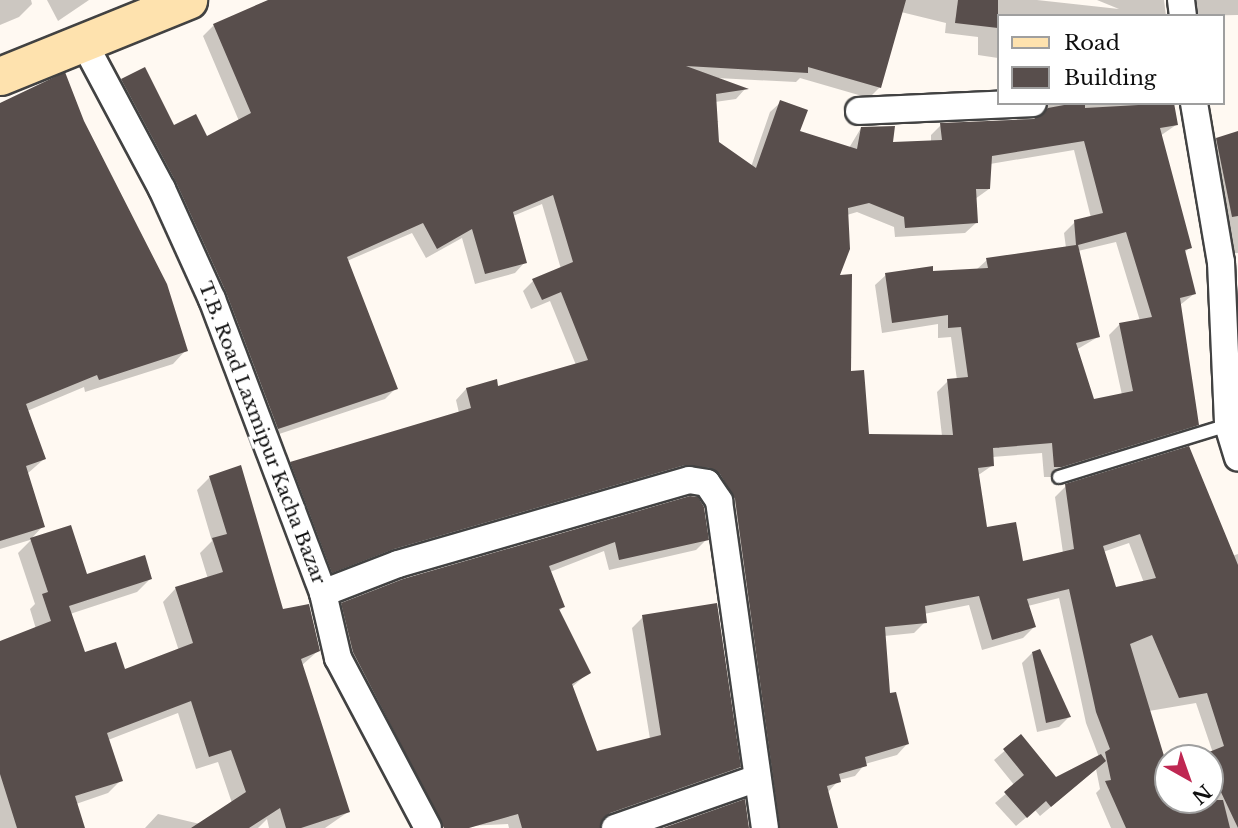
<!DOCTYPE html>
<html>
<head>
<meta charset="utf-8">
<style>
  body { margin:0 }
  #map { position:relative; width:1238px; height:828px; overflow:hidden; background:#fff9f2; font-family:"Libre Baskerville",serif }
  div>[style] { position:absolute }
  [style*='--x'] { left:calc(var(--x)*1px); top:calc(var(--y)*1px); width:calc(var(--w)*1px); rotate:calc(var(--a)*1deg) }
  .shadow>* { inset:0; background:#0003 }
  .building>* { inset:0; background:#584e4c }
  .roads { filter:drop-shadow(2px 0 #424242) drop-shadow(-2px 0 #424242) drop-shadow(0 2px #424242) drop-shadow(0 -2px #424242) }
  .service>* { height:12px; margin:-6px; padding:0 6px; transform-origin:6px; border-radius:6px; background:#fff }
  .minor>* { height:26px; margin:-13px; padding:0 13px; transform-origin:13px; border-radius:13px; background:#fff }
  .secondary>* { height:37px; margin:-18.5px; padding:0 18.5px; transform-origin:18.5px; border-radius:18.5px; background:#fee2ae }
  span { translate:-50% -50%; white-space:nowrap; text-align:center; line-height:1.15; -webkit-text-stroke:7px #fff; paint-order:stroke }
  .street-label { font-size:19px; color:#0f0f0f }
  .legend { position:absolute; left:997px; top:14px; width:228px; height:91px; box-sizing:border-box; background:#fff; border:2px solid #9f9f9f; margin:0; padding:9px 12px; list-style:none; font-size:21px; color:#0f0f0f }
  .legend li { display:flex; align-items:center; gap:14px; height:35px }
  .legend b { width:35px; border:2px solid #9f9f9f }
  .north { position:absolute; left:1154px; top:744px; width:70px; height:70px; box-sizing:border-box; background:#fff; border:2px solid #9f9f9f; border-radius:50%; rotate:140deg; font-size:19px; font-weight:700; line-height:28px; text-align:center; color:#0f0f0f }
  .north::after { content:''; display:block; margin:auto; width:24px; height:32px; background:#bf2752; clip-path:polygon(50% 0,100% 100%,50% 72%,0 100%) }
</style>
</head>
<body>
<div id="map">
  <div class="shadow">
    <div style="clip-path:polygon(0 0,31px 0,32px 4px,19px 17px,0 25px)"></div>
    <div style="clip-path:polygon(47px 0,89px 0,58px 21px)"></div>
    <div style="clip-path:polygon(evenodd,272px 0,1037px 0,1119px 9px,1097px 0,1164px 0,1166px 16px,998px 16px,998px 58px,978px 55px,978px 37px,945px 33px,946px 23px,901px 12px,880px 87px,869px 98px,800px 78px,796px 82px,717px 78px,745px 89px,736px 99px,715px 102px,717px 143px,751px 167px,770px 112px,781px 102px,798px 132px,849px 148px,861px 128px,890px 144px,931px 142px,931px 135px,941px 125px,1037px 118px,1033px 103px,1172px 103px,1176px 125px,1160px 136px,1190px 247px,1184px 253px,1194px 294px,1180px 305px,1198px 424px,1187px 435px,1050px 477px,1044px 477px,1042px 453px,992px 457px,993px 465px,977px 476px,986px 529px,1022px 563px,1063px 553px,1055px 497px,1066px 486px,1232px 556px,1238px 554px,1238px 828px,1111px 828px,1096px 793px,1100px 789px,1096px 769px,1040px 816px,1035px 810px,1016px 826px,995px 803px,1015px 786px,994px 760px,1021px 737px,1056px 779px,1099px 757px,1086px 723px,1059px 598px,1028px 606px,1034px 627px,1023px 638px,982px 650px,969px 605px,924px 614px,925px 622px,914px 633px,884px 636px,889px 696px,907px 744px,897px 755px,865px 764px,855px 776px,839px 780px,828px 792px,830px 828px,769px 828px,704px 480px,322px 582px,281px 474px,291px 463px,459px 413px,456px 400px,466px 389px,497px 388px,576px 365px,550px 301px,531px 309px,523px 291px,533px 281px,561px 269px,542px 204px,513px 216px,525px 262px,515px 273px,475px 284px,462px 238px,426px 258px,412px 233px,347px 261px,396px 388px,385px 399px,267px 438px,112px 91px,122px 81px,173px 128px,206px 138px,239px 121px,203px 36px,214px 25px,272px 0,1074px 150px,1091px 218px,1075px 222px,1064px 233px,1066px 248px,987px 260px,976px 270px,886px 275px,875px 285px,882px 333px,938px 324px,938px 338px,951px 337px,957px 380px,948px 381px,937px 392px,942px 436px,867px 436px,850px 372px,837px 277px,847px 215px,857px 212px,894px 227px,895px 237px,965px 233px,976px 223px,975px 199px,989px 189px,990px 164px,1074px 150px,272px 0,1116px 242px,1140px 321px,1119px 325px,1109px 335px,1122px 395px,1093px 402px,1076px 350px,1098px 337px,1078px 251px,1116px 242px,272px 0,1129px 543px,1144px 583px,1114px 589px,1103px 552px,1129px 543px,272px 0,1196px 703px,1213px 753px,1200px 758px,1210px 758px,1210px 800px,1168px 800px,1168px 772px,1149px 711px,1196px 703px)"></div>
    <div style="clip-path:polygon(1181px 0,1238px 0,1238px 15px,1186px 16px)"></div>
    <div style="clip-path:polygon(0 105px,82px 121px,186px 350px,173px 364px,85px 392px,84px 387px,27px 411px,44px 459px,27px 474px,43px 526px,30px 540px,0 549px)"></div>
    <div style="clip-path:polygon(1238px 133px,1238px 253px,1223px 254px,1222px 188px,1212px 191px,1205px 151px,1217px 139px)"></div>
    <div style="clip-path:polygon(210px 477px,281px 611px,318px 651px,301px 666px,348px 812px,325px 828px,269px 828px,267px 819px,258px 828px,145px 828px,158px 814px,200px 824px,232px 803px,218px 762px,196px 769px,178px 713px,108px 740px,121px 780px,108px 793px,76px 804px,83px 828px,0 828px,0 643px,36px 629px,30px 609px,35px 604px,18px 553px,31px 540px,85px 576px,151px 578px,137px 592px,70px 614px,84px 654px,124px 672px,179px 651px,163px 602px,176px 588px,208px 579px,200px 553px,212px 541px,197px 490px)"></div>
    <div style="clip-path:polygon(690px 498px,707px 539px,696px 550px,609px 570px,604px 551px,550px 572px,563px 607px,558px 612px,588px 673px,572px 687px,595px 753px,650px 739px,632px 628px,643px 617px,739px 767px,728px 777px,600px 822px,599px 828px,509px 828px,508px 824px,426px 828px,332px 615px,342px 604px)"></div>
    <div style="clip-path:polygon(1032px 653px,1069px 717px,1059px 727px,1037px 732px,1022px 663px)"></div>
  </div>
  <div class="building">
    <div style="clip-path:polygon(evenodd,268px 0,906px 0,881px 88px,808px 67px,808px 73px,686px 66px,749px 89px,716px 94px,719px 142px,756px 168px,780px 100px,808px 110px,800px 131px,857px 149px,861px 127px,895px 126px,893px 142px,942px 140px,940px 123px,1034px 119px,1048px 108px,1075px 103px,1085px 103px,1085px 108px,1174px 103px,1178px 125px,1160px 128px,1192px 248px,1185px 250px,1196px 294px,1180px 298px,1199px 425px,1062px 467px,1054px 467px,1052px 443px,993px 448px,994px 466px,978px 468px,987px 527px,1016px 522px,1023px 561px,1074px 549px,1065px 484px,1189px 446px,1238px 565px,1238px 828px,1210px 769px,1210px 758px,1204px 754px,1224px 746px,1207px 693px,1179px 698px,1152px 635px,1130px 644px,1168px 769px,1168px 800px,1223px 800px,1230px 828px,1126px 828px,1105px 781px,1111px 780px,1105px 752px,1110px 749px,1096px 712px,1069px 589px,1027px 599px,1036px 627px,992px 640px,979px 596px,925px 606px,927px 623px,885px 627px,890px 693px,896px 692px,909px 744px,865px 757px,867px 766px,839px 774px,841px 782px,827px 786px,838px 828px,780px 828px,735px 499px,720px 474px,710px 468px,685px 465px,394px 549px,332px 573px,290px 462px,471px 408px,466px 388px,497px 379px,498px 386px,588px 360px,561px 292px,542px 300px,532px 279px,573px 262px,553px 195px,513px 212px,527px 263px,485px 274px,472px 229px,437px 249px,423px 223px,347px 257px,398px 389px,278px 429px,226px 292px,176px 182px,121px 79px,145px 67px,174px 125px,196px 114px,207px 136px,251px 113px,213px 24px,268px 0,1084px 141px,1103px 213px,1074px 220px,1076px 245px,986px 258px,988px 268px,933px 271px,933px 266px,885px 273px,892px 323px,948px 315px,948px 328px,961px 327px,968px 377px,947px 379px,953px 435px,869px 434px,864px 370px,851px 371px,852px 274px,840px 275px,850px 249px,848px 208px,869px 203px,904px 217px,905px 228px,978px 223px,976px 189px,990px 189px,992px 156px,1084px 141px,268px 0,1126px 232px,1152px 317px,1119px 323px,1133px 391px,1094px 399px,1076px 343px,1100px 337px,1078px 245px,1126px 232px,268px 0,1140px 534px,1156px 578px,1116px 587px,1103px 546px,1140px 534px)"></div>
    <div style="clip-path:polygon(958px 0,998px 0,998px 28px,955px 23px)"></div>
    <div style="clip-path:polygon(65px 72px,84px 121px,167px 284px,188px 351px,99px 380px,97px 375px,26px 404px,46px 459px,26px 466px,45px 527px,0 541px,0 103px)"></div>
    <div style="clip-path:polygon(1238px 131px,1238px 216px,1232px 217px,1216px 138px)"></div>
    <div style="clip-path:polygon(241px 465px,283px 609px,309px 604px,320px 651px,301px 659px,350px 812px,301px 828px,286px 828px,280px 808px,249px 828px,191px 828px,246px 792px,231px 750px,209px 757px,191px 701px,107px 733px,123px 781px,75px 796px,85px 828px,17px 828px,0 774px,0 641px,51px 621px,42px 594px,48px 592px,30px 538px,71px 525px,87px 574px,145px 555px,152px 579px,69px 606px,85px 652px,116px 642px,125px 669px,193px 643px,175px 587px,223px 572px,212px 538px,227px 534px,209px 476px)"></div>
    <div style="clip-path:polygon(690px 496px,698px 497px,704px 507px,709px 540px,619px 560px,615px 542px,549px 566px,565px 607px,559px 609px,591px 673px,572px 684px,597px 751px,661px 735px,642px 615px,717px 603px,741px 767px,610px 813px,600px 828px,522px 828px,518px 814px,469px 828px,444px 828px,353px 652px,341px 603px,403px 579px)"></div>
    <div style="clip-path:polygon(1040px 649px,1071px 717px,1046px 723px,1032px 652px)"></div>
    <div style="clip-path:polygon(1021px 734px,1056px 777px,1101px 754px,1106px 761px,1051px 807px,1046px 801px,1027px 818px,1004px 792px,1024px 775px,1003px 749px)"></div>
    <div style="clip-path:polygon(745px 799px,749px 828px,663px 828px)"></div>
  </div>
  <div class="roads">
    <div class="service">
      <div style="--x:1059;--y:477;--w:177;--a:-17.1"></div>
    </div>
    <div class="minor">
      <div style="--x:1181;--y:0;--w:16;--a:83"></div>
      <div style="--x:84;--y:43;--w:166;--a:61.9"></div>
      <div style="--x:162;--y:189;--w:121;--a:65.6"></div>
      <div style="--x:212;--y:299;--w:314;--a:69.3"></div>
      <div style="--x:323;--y:593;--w:67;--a:77"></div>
      <div style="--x:338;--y:658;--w:192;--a:62.1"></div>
      <div style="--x:1194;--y:103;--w:161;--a:80.4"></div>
      <div style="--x:1221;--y:262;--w:163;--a:87.5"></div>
      <div style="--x:1228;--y:425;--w:34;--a:73"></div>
      <div style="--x:859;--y:111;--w:174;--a:-2.6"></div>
      <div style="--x:323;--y:593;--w:80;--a:-21.1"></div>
      <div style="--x:398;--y:564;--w:303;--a:-16.1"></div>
      <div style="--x:689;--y:480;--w:18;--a:9"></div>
      <div style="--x:707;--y:483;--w:22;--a:56"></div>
      <div style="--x:719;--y:501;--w:330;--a:82"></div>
      <div style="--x:615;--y:828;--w:148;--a:-19.3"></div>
    </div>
    <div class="secondary">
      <div style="--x:0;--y:76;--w:203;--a:-22"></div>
    </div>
  </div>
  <div class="street-label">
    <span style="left:262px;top:433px;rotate:69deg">T.B. Road Laxmipur Kacha Bazar</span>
  </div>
  <ul class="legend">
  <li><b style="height:9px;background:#fee2ae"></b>Road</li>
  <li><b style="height:19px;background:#584e4c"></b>Building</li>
  </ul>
  <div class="north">N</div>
</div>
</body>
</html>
